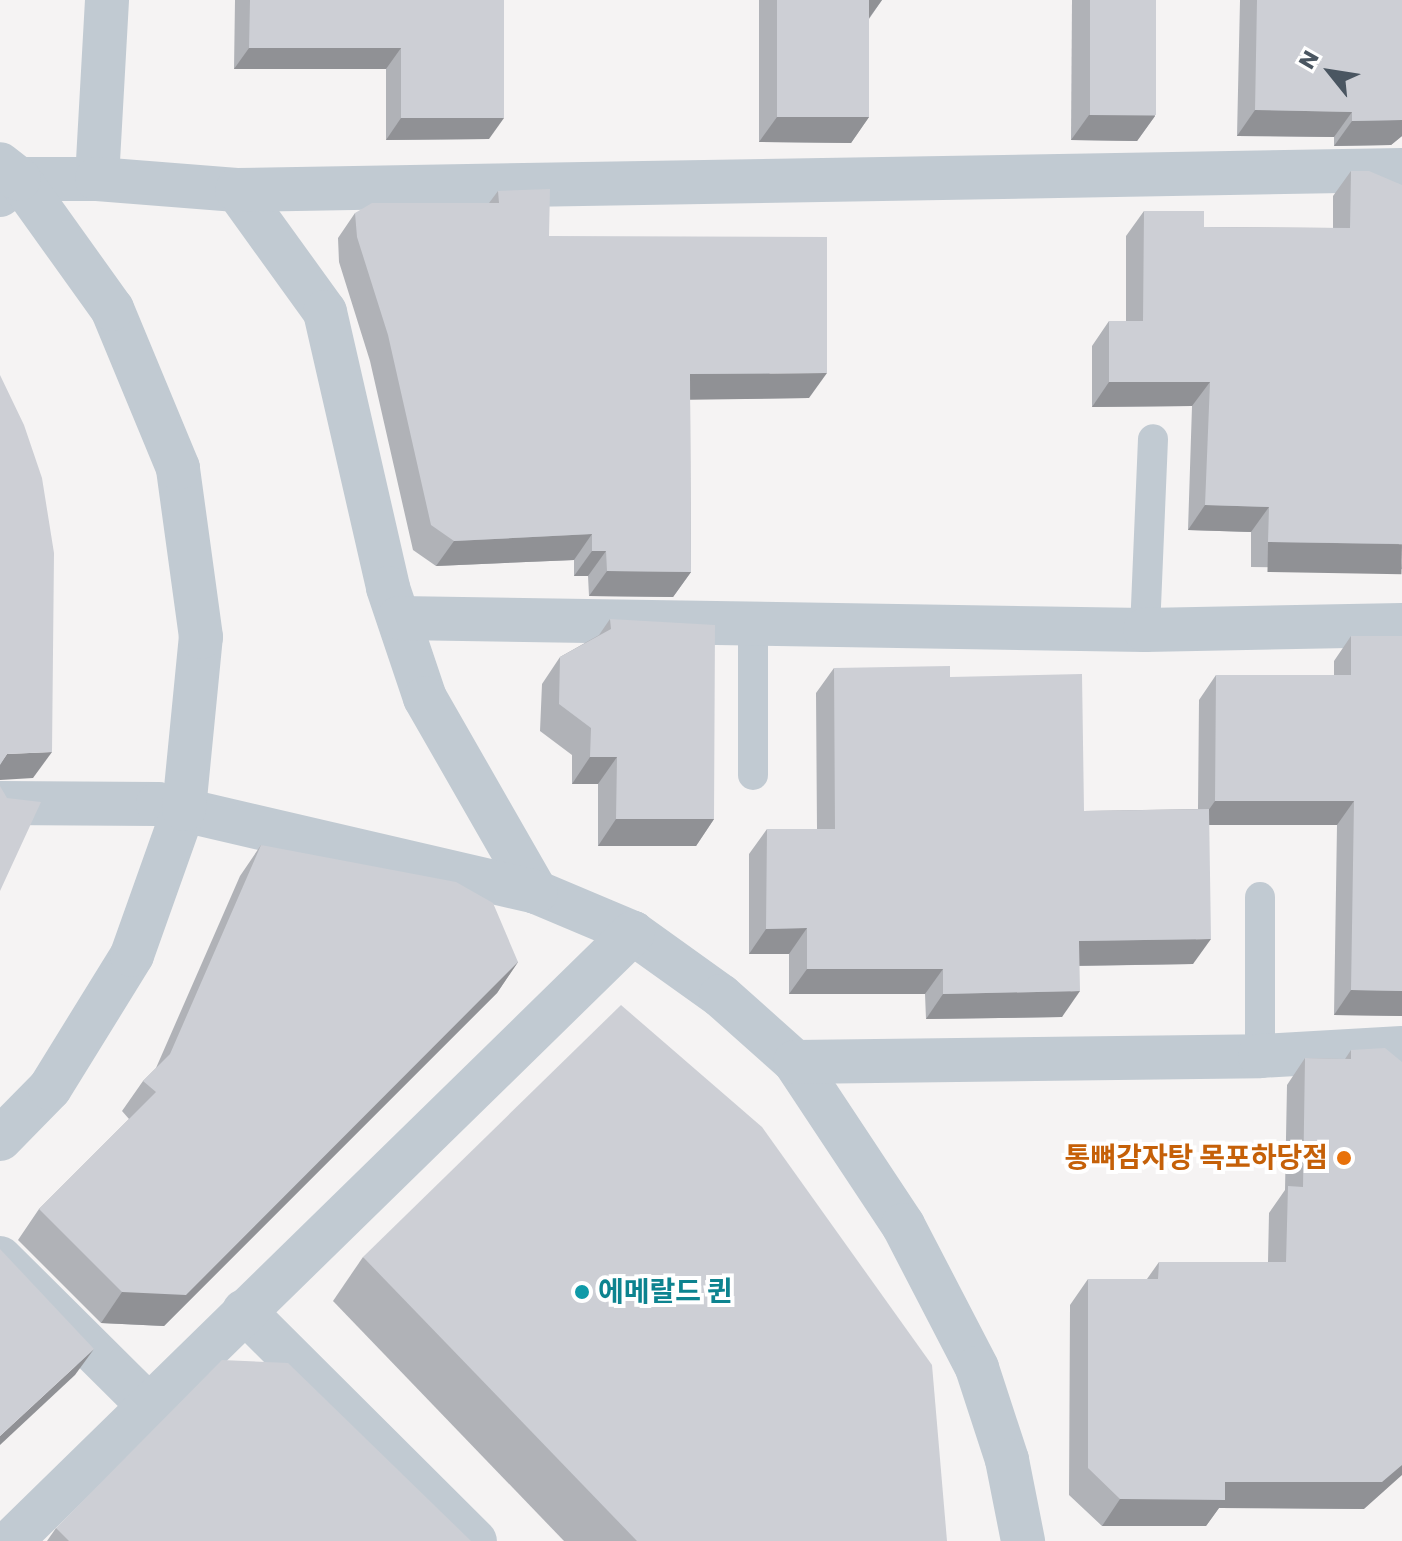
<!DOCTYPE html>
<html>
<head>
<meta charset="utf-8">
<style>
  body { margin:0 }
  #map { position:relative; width:1402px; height:1541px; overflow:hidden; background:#f5f3f3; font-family:Poppins,"Noto Sans KR",sans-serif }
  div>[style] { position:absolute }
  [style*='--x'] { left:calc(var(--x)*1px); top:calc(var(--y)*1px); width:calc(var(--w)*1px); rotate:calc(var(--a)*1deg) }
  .lane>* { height:30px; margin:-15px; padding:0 15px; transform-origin:15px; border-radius:15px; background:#c1cad2 }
  .street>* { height:44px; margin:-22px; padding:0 22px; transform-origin:22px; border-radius:22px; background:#c1cad2 }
  .wall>* { inset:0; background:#b0b2b7 }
  .shaded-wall>* { inset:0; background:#909195; transform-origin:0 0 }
  .building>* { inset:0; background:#cdcfd5; transform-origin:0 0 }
  .dots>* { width:22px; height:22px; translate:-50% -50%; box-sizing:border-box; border:4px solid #fff; border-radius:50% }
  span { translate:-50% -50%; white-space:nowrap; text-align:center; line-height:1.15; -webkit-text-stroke:8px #fff; paint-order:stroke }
  .food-label { font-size:28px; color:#c56008; font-weight:700 }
  .right { translate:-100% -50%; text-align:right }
  .culture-label { font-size:28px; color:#0d838f; font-weight:700 }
  .left { translate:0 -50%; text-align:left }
  .north { position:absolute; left:1290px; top:32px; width:80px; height:80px; -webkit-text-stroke:6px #fff; paint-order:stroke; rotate:300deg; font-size:22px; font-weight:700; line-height:32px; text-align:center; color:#4a5661 }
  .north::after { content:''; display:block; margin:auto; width:28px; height:36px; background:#4a5661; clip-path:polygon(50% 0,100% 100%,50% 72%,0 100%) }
</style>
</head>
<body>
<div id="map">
  <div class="lane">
    <div style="--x:1145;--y:630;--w:191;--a:-87.6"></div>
    <div style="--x:753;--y:775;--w:152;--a:-90"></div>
    <div style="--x:1260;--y:1056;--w:159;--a:-90"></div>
  </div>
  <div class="street">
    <div style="--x:97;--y:179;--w:179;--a:-86.8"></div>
    <div style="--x:237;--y:190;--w:150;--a:54.2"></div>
    <div style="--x:325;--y:312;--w:283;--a:77.1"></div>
    <div style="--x:388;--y:588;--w:116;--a:71.4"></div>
    <div style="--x:425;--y:698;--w:224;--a:60.2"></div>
    <div style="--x:536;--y:892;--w:105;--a:22.9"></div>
    <div style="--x:633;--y:933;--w:108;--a:35.6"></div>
    <div style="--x:721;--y:996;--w:99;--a:41.7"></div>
    <div style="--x:795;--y:1062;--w:196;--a:56.5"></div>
    <div style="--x:903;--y:1225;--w:161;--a:62.6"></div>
    <div style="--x:977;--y:1368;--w:97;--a:71.9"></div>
    <div style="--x:1007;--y:1460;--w:83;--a:78.8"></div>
    <div style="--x:0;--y:195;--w:25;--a:-40"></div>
    <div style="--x:19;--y:179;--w:78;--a:0"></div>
    <div style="--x:97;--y:179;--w:140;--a:4.5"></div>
    <div style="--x:237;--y:190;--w:1165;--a:-0.98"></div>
    <div style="--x:399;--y:618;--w:746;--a:0.92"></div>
    <div style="--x:1145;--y:630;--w:257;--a:-1.1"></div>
    <div style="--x:0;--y:803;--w:158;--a:0.4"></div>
    <div style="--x:158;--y:804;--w:388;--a:13.1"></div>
    <div style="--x:795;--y:1062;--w:465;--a:-0.7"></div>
    <div style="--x:1260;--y:1056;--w:142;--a:-3.2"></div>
    <div style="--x:0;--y:1139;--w:71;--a:-45.6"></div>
    <div style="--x:50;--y:1088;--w:156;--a:-58.3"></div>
    <div style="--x:132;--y:955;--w:155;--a:-70.4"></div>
    <div style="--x:184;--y:809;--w:173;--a:-84.4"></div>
    <div style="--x:201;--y:637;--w:171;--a:-97.8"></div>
    <div style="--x:178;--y:468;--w:172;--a:-112.5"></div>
    <div style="--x:112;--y:309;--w:160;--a:-125.6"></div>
    <div style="--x:19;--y:179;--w:24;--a:-142"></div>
    <div style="--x:0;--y:1258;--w:207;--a:44.8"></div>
    <div style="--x:244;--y:1311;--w:326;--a:44.9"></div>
    <div style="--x:11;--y:1541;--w:870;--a:-44.35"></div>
  </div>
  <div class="wall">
    <div style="clip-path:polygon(235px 0,504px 0,489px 139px,386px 140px,386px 69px,234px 69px)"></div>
    <div style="clip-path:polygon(759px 0,882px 0,869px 19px,869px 117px,851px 143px,759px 142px)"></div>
    <div style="clip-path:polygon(1072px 0,1156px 0,1155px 116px,1137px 141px,1071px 140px)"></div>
    <div style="clip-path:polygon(1240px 0,1402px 0,1402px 136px,1391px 145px,1334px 146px,1334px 137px,1237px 136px)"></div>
    <div style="clip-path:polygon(1351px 171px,1402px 569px,1251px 567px,1251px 532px,1188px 530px,1192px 406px,1092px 407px,1092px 346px,1109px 321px,1126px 321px,1126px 236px,1144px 211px,1204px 227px,1333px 228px,1333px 196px)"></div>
    <div style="clip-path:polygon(498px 191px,549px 236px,809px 398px,690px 399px,691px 572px,673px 597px,589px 596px,588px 576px,574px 576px,574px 560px,436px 566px,413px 550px,370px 361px,339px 262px,338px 238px,355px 213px,489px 203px)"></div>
    <div style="clip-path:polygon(610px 619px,714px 819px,696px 846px,598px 846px,598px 784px,572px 784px,572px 755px,540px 731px,542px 684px,560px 657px,599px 635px)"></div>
    <div style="clip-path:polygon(1351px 636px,1402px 636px,1402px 1016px,1334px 1015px,1337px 825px,1209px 825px,1193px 964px,1079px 966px,1062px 1017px,926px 1019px,925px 994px,789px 994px,789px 954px,749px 954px,749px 854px,767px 829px,817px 829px,816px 693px,834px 668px,950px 677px,1084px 811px,1198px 809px,1199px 700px,1216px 675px,1334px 675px,1334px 661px)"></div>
    <div style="clip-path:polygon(261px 845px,518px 962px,497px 993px,164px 1326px,101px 1323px,18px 1240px,39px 1209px,129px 1119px,122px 1111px,143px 1081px,156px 1068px,240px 876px)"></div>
    <div style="clip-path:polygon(1351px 1050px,1364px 1509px,1219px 1508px,1206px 1526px,1102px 1526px,1069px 1495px,1070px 1305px,1088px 1279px,1147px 1279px,1159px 1262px,1268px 1262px,1269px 1213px,1285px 1190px,1287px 1085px,1305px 1058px,1345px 1059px)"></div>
    <div style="clip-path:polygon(363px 1257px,947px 1541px,564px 1541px,333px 1301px)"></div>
    <div style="clip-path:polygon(56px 1528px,471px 1541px,47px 1541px)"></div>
  </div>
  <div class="shaded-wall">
    <div style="clip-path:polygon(869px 0,882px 0,864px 25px)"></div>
    <div style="clip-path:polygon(249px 48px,401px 48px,386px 69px,234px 69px)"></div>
    <div style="clip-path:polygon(1255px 110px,1352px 112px,1334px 137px,1237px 136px)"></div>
    <div style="clip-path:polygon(1089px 115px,1155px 116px,1137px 141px,1071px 140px)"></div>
    <div style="clip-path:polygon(777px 117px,869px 117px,851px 143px,759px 142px)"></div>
    <div style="clip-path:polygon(401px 118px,504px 118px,489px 139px,386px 140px)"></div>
    <div style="clip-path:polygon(1402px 120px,1402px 136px,1391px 145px,1334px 146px,1352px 121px)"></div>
    <div style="clip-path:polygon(827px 373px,809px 398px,672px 400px,690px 374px)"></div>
    <div style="clip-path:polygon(1109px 382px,1210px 382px,1192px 406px,1092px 407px)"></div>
    <div style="clip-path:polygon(1205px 505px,1269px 507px,1251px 532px,1188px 530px)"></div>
    <div style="clip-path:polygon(592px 534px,574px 560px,436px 566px,454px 541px)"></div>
    <div style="left:1268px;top:542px;width:134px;height:30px;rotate:1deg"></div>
    <div style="clip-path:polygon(592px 551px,606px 551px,588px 576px,574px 576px)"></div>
    <div style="clip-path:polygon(607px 571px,691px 572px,673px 597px,589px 596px)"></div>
    <div style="clip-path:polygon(52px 752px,33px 778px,0 780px,0 764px,7px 754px)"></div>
    <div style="clip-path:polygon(590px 757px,617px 757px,598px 784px,572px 784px)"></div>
    <div style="clip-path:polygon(1215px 801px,1354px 801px,1337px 825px,1198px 825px)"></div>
    <div style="clip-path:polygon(616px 819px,714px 819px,696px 846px,598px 846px)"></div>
    <div style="clip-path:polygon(807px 928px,789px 954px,749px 954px,766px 929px)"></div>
    <div style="clip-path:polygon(1211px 939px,1193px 964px,1061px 966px,1079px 941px)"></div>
    <div style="clip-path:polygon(518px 962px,497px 993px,164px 1326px,101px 1323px,122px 1292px)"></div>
    <div style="clip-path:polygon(807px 969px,943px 969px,925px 994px,789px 994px)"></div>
    <div style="clip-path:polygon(1351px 990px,1402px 991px,1402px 1016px,1334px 1015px)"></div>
    <div style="clip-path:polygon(1080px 991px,1062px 1017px,926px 1019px,943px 994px)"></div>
    <div style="clip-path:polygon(94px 1349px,75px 1375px,0 1445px,0 1436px)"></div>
    <div style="clip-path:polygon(1402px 1465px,1402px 1475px,1364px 1509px,1219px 1508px,1206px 1526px,1102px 1526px,1120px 1499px,1225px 1482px)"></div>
  </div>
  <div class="building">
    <div style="clip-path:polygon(250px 0,504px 0,504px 118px,401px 118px,401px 48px,249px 48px)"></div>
    <div style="left:777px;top:0;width:92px;height:117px"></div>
    <div style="left:1090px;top:0;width:66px;height:115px"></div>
    <div style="clip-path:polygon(1257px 0,1402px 0,1402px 120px,1352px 121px,1352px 112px,1255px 110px)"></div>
    <div style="clip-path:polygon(1351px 171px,1369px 171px,1402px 185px,1402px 544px,1268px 542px,1269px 507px,1205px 505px,1210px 382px,1109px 382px,1109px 321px,1143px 321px,1144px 211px,1204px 211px,1204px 227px,1350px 228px)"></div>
    <div style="clip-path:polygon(550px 189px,549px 236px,827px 237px,827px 373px,690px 374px,691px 572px,607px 571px,606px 551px,592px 551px,592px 534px,454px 541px,431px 525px,388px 335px,357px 237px,355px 213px,372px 203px,499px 203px,498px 191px)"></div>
    <div style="clip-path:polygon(0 375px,24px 425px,42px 478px,54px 553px,52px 752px,7px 754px,0 765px)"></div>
    <div style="clip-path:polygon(610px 619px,715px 625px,714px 819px,616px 819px,617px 757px,590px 757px,591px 728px,559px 704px,560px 657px,611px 629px)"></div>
    <div style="clip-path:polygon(1351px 636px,1402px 636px,1402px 991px,1351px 990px,1354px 801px,1215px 801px,1216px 675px,1351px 675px)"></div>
    <div style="clip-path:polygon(950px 666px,950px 677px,1082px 674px,1084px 811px,1209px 809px,1211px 939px,1079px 941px,1080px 991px,943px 994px,943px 969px,807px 969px,807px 928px,766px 929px,767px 829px,835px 829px,834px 668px)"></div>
    <div style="clip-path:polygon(0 786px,7px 798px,41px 802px,0 891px)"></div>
    <div style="clip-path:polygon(261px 845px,456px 882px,493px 903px,518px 962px,186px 1295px,122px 1292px,39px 1209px,156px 1092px,143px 1081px,170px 1054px)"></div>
    <div style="clip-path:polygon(621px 1005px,762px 1127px,932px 1365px,947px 1541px,637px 1541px,363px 1257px)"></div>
    <div style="clip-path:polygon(1385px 1048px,1402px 1062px,1402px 1465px,1382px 1482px,1225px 1482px,1225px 1500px,1120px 1499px,1088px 1468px,1088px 1279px,1158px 1279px,1159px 1262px,1286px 1262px,1288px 1186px,1303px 1187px,1305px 1058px,1351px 1059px,1351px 1050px)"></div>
    <div style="clip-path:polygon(0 1249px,94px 1349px,0 1436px)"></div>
    <div style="clip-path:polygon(222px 1360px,288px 1363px,471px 1541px,69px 1541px,56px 1528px)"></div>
  </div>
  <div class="dots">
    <div style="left:1344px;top:1158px;background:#e8710a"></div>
    <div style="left:582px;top:1292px;background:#0f9aa8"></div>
  </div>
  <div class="food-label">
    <span class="right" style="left:1328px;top:1158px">통뼈감자탕 목포하당점</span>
  </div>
  <div class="culture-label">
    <span class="left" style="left:598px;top:1292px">에메랄드 퀸</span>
  </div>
  <div class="north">N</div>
</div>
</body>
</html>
